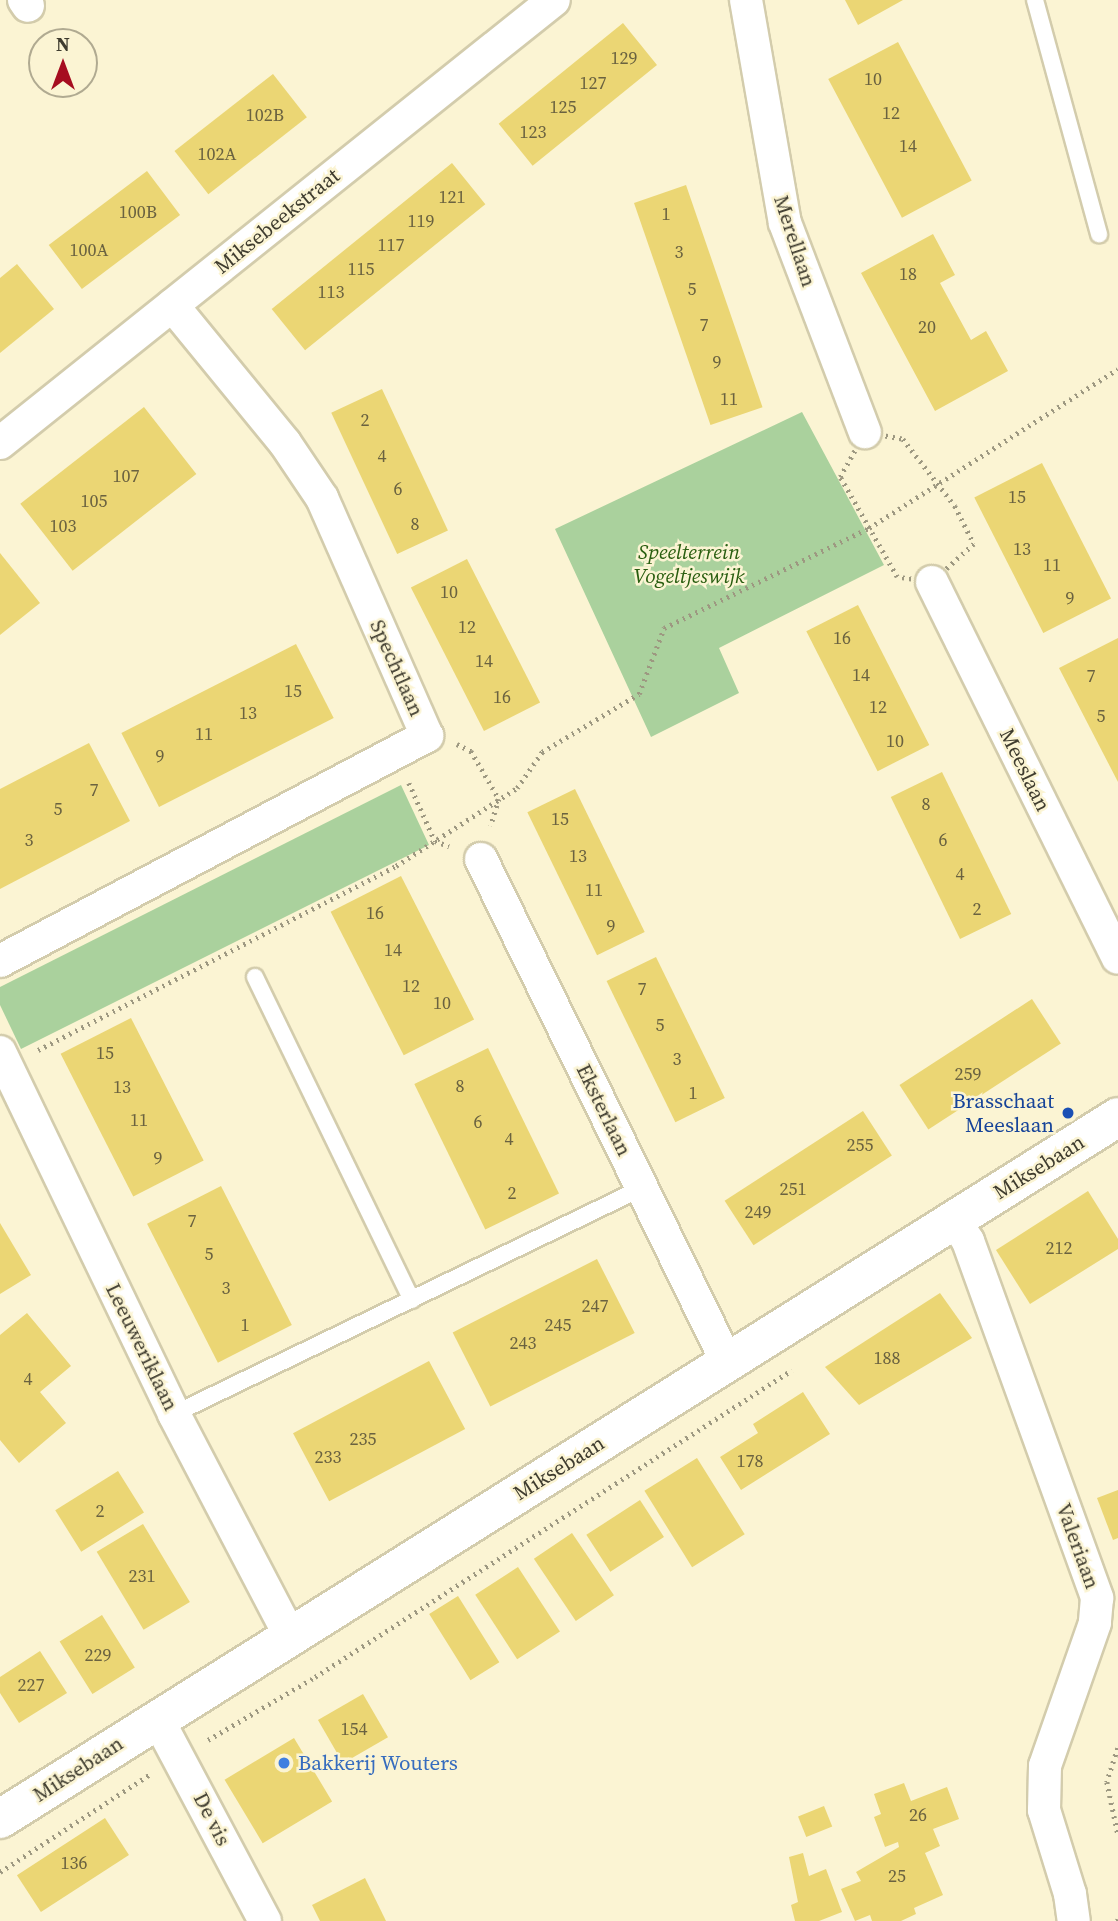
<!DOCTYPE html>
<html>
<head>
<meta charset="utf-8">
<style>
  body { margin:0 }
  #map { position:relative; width:1118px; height:1921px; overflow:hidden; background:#fbf4d3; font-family:"Source Serif 4",serif }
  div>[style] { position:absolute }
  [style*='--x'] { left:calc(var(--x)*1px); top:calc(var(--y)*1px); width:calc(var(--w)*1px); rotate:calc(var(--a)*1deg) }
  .green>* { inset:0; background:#aad19d }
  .building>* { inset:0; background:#ebd674; transform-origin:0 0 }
  .path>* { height:4.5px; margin-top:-2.25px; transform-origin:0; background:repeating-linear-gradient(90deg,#9d9881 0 2px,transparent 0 7px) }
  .roads { filter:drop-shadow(2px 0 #d3ccac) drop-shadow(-2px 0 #d3ccac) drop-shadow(0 2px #d3ccac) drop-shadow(0 -2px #d3ccac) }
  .service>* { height:16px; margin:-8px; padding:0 8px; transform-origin:8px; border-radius:8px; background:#fff }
  .minor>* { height:32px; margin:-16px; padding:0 16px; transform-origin:16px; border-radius:16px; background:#fff }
  .tertiary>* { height:38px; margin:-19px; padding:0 19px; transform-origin:19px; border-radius:19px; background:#fff }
  .dots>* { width:19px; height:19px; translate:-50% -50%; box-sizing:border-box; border:4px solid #fbf4d3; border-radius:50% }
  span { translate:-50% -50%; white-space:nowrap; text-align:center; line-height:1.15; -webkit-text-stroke:5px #fbf4d3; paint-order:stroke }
  .number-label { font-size:18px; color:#6a6240 }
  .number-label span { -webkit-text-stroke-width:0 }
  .street-label { font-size:21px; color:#3f3c2f }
  .park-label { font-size:21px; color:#285d0f; font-style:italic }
  .transit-label { font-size:21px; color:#164399 }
  .right { translate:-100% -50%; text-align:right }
  .shop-label { font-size:21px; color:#366cbe }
  .left { translate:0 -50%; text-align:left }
  .north { position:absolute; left:28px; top:28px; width:70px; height:70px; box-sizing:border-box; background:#fbf4d3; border:2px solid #b0aa91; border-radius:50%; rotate:0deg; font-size:19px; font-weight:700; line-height:28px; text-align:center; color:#3f3c2f }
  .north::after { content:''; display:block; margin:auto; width:24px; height:32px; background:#a60d20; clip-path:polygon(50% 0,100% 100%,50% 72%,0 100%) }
</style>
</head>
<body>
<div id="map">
  <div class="green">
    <div style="clip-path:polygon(802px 412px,884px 565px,719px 648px,739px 693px,651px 737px,555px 529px)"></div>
    <div style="clip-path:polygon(401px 785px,429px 845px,21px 1049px,0 1005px,0 987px)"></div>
  </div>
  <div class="building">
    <div style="clip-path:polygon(845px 0,903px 0,858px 25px)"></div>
    <div style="left:623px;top:23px;width:54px;height:160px;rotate:51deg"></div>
    <div style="left:898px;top:42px;width:157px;height:79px;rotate:62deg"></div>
    <div style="left:273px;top:74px;width:55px;height:125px;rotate:52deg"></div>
    <div style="left:452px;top:163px;width:53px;height:232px;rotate:51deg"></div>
    <div style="left:147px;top:171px;width:55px;height:123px;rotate:53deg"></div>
    <div style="left:686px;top:185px;width:235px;height:55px;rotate:71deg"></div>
    <div style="clip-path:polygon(933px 234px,955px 275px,940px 283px,971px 340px,986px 331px,1008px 371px,935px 411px,861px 273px)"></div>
    <div style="clip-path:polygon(17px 264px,54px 309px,0 353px,0 278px)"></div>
    <div style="left:382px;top:389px;width:156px;height:56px;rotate:65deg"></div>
    <div style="left:144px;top:407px;width:85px;height:157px;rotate:52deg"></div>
    <div style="left:1042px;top:463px;width:152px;height:76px;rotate:63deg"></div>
    <div style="clip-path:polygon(0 553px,40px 603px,0 635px)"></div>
    <div style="left:467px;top:559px;width:161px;height:63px;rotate:63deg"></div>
    <div style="left:858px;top:605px;width:157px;height:58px;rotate:63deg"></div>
    <div style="clip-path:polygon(1118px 638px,1118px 782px,1059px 668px)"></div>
    <div style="left:296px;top:644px;width:83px;height:196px;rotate:63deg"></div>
    <div style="clip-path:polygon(89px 743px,130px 821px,0 889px,0 789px)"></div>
    <div style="left:942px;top:772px;width:158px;height:57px;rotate:64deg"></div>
    <div style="left:575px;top:789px;width:159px;height:53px;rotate:64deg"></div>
    <div style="left:401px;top:876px;width:161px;height:79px;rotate:63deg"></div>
    <div style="left:656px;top:957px;width:157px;height:55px;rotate:64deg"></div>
    <div style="left:1032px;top:999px;width:53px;height:158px;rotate:57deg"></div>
    <div style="left:131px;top:1018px;width:160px;height:79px;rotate:63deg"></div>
    <div style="left:488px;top:1048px;width:162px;height:82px;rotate:64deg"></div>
    <div style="left:863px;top:1111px;width:53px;height:165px;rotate:57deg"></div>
    <div style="left:221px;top:1186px;width:156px;height:83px;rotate:63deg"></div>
    <div style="clip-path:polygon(1088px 1191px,1118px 1239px,1118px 1249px,1030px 1304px,996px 1250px)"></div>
    <div style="clip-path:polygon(0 1223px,31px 1275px,0 1294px)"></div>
    <div style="left:597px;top:1259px;width:83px;height:162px;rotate:63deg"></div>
    <div style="clip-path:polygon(940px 1293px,972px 1338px,859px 1405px,825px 1367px)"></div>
    <div style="clip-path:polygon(27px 1313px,71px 1366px,40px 1392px,66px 1423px,19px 1463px,0 1440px,0 1335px)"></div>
    <div style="left:429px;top:1361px;width:77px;height:154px;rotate:62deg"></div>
    <div style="clip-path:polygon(803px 1392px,830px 1434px,741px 1490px,720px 1457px,758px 1433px,753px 1424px)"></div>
    <div style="left:697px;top:1458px;width:90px;height:62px;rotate:58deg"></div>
    <div style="left:118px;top:1471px;width:49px;height:74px;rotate:58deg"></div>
    <div style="clip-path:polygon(1118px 1490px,1118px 1538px,1113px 1540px,1097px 1498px)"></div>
    <div style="left:640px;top:1500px;width:44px;height:64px;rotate:57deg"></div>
    <div style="left:143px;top:1524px;width:91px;height:54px;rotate:59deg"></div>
    <div style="left:572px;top:1533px;width:75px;height:46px;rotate:56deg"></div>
    <div style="left:518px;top:1567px;width:77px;height:51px;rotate:57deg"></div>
    <div style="left:458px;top:1596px;width:78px;height:34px;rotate:58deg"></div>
    <div style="left:102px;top:1615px;width:62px;height:50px;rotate:58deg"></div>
    <div style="clip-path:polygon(40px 1651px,67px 1693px,19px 1723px,0 1693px,0 1677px)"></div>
    <div style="left:363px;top:1694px;width:50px;height:52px;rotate:60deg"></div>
    <div style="left:294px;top:1738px;width:74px;height:81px;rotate:59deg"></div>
    <div style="clip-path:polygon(904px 1783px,911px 1801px,947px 1787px,959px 1819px,933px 1829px,940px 1846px,925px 1853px,943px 1895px,914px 1908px,916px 1914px,901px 1921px,872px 1921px,870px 1915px,855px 1921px,841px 1889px,861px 1881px,856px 1872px,899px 1847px,898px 1842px,885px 1847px,874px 1817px,881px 1814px,874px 1794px)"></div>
    <div style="left:824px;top:1806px;width:22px;height:28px;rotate:68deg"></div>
    <div style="left:105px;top:1818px;width:44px;height:105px;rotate:57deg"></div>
    <div style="clip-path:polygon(803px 1853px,809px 1876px,826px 1869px,842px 1912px,819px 1921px,795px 1921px,791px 1905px,798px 1902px,789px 1857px)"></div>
    <div style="clip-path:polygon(365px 1878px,386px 1921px,320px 1921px,312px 1905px)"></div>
  </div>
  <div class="path">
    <div style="--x:865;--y:432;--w:39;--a:10"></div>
    <div style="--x:903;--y:439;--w:85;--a:52.2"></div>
    <div style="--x:955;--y:506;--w:42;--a:63.4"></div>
    <div style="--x:974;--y:544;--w:57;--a:137.9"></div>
    <div style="--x:932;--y:582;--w:35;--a:-172"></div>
    <div style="--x:897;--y:577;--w:115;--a:-119.7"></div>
    <div style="--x:840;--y:477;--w:51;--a:-60.9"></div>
    <div style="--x:457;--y:744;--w:16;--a:27"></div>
    <div style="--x:471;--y:751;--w:56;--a:59.7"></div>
    <div style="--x:499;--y:799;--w:28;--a:107"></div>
    <div style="--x:409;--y:783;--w:64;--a:65.9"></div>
    <div style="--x:435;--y:841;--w:15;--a:20"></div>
    <div style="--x:38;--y:1050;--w:403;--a:-27.2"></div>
    <div style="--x:396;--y:866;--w:144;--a:-32.8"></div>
    <div style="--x:517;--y:788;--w:44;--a:-55.2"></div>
    <div style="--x:542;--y:752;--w:113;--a:-30.9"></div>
    <div style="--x:639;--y:694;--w:71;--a:-69.3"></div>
    <div style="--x:664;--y:628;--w:228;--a:-26"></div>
    <div style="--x:869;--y:528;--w:295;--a:-32.6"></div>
    <div style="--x:208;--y:1740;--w:124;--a:-30.5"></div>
    <div style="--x:315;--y:1677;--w:567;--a:-32.77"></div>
    <div style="--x:1118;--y:1748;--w:36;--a:108"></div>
    <div style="--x:1107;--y:1782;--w:53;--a:78.1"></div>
    <div style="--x:0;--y:1872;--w:178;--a:-33.1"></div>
    <div style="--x:1117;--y:1921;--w:2;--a:-63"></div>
  </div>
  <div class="roads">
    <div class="service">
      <div style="--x:1035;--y:0;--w:243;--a:74.7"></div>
      <div style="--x:255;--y:977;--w:359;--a:64.1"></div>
      <div style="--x:174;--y:1414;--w:520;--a:-25.78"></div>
    </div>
    <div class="minor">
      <div style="--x:24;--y:0;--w:7;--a:56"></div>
      <div style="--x:746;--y:0;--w:226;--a:80.1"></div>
      <div style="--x:785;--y:223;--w:224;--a:69.1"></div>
      <div style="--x:0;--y:443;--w:709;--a:-38.65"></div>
      <div style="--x:932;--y:582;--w:419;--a:63.7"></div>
      <div style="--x:481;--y:859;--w:560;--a:63.94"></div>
      <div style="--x:0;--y:961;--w:483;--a:-27.8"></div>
      <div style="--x:427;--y:736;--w:260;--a:-113.8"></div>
      <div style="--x:322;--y:498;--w:66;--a:-123.9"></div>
      <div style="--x:285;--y:443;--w:178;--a:-129.3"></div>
      <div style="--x:0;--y:1052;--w:402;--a:64.3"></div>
      <div style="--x:174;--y:1414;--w:253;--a:62.4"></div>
      <div style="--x:955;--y:1221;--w:24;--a:57"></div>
      <div style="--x:968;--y:1241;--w:380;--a:70.1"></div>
      <div style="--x:1097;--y:1598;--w:25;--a:95"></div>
      <div style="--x:1095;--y:1623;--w:151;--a:109.3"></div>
      <div style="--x:1045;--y:1766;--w:44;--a:91.3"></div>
      <div style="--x:1044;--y:1810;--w:88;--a:72.8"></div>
      <div style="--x:1070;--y:1894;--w:27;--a:82"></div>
      <div style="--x:157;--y:1718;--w:230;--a:62"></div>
    </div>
    <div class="tertiary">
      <div style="--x:0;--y:1819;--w:1320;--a:-32.12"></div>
    </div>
  </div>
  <div class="dots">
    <div style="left:1068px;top:1113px;background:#1a4fb4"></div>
    <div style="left:284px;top:1763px;background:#3f7fe0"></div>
  </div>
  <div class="number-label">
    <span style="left:624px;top:58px">129</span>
    <span style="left:873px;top:79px">10</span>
    <span style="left:593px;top:83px">127</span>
    <span style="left:563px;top:107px">125</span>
    <span style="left:891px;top:113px">12</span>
    <span style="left:265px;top:115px">102B</span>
    <span style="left:533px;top:132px">123</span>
    <span style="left:908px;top:146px">14</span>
    <span style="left:217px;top:154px">102A</span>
    <span style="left:452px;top:197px">121</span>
    <span style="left:138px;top:212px">100B</span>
    <span style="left:666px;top:214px">1</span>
    <span style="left:421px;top:221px">119</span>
    <span style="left:391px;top:245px">117</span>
    <span style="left:89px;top:250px">100A</span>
    <span style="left:679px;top:252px">3</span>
    <span style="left:361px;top:269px">115</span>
    <span style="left:908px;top:274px">18</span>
    <span style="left:692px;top:289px">5</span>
    <span style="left:331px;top:292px">113</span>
    <span style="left:704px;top:325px">7</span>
    <span style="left:927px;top:327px">20</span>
    <span style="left:717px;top:362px">9</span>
    <span style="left:729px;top:399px">11</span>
    <span style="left:365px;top:420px">2</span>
    <span style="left:382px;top:456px">4</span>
    <span style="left:126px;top:476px">107</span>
    <span style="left:398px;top:489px">6</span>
    <span style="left:1017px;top:497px">15</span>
    <span style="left:94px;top:501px">105</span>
    <span style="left:415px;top:524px">8</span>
    <span style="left:63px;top:526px">103</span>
    <span style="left:1022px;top:549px">13</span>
    <span style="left:1052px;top:565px">11</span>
    <span style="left:449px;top:592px">10</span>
    <span style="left:1070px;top:598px">9</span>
    <span style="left:467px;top:627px">12</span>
    <span style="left:842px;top:638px">16</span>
    <span style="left:484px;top:661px">14</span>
    <span style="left:861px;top:675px">14</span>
    <span style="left:1091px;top:676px">7</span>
    <span style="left:293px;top:691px">15</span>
    <span style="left:502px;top:697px">16</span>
    <span style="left:878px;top:707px">12</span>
    <span style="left:248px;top:713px">13</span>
    <span style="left:1101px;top:716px">5</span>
    <span style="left:204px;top:734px">11</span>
    <span style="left:895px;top:741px">10</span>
    <span style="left:160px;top:756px">9</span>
    <span style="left:94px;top:790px">7</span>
    <span style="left:926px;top:804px">8</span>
    <span style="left:58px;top:809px">5</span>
    <span style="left:560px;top:819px">15</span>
    <span style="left:29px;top:840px">3</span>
    <span style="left:943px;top:840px">6</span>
    <span style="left:578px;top:856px">13</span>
    <span style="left:960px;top:874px">4</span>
    <span style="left:594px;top:890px">11</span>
    <span style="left:977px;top:909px">2</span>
    <span style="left:375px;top:913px">16</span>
    <span style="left:611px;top:926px">9</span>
    <span style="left:393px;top:950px">14</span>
    <span style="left:411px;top:986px">12</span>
    <span style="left:642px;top:989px">7</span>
    <span style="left:442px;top:1003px">10</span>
    <span style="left:660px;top:1025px">5</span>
    <span style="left:105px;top:1053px">15</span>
    <span style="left:677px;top:1059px">3</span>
    <span style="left:968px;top:1074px">259</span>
    <span style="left:460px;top:1086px">8</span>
    <span style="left:122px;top:1087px">13</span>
    <span style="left:693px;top:1093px">1</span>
    <span style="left:139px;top:1120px">11</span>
    <span style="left:478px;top:1122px">6</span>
    <span style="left:509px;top:1139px">4</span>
    <span style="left:860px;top:1145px">255</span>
    <span style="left:158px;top:1158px">9</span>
    <span style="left:793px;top:1189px">251</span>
    <span style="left:512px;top:1193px">2</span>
    <span style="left:758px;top:1212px">249</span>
    <span style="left:192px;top:1221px">7</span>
    <span style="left:1059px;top:1248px">212</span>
    <span style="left:209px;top:1254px">5</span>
    <span style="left:226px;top:1288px">3</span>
    <span style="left:595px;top:1306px">247</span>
    <span style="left:245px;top:1325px">1</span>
    <span style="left:558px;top:1325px">245</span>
    <span style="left:523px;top:1343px">243</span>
    <span style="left:887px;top:1358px">188</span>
    <span style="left:28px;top:1379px">4</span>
    <span style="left:363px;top:1439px">235</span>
    <span style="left:328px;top:1457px">233</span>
    <span style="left:750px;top:1461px">178</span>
    <span style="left:100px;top:1511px">2</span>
    <span style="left:142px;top:1576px">231</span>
    <span style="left:98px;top:1655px">229</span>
    <span style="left:31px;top:1685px">227</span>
    <span style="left:354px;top:1729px">154</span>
    <span style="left:918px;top:1815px">26</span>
    <span style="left:74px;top:1863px">136</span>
    <span style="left:897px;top:1876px">25</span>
  </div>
  <div class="street-label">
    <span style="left:277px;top:221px;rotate:-39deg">Miksebeekstraat</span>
    <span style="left:795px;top:241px;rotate:72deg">Merellaan</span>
    <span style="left:397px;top:668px;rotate:66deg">Spechtlaan</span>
    <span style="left:1025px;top:770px;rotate:64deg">Meeslaan</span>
    <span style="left:604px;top:1110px;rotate:64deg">Eksterlaan</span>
    <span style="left:1039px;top:1167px;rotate:-32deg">Miksebaan</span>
    <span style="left:142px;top:1347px;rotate:64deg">Leeuweriklaan</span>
    <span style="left:559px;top:1468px;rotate:-32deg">Miksebaan</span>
    <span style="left:1078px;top:1546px;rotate:70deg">Valeriaan</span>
    <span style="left:78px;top:1769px;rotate:-33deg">Miksebaan</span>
    <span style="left:212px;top:1819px;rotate:63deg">De vis</span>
  </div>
  <div class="park-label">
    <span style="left:689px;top:564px">Speelterrein<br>Vogeltjeswijk</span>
  </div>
  <div class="transit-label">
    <span class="right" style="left:1054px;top:1113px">Brasschaat<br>Meeslaan</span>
  </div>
  <div class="shop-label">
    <span class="left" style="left:298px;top:1763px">Bakkerij Wouters</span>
  </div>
  <div class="north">N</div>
</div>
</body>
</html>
